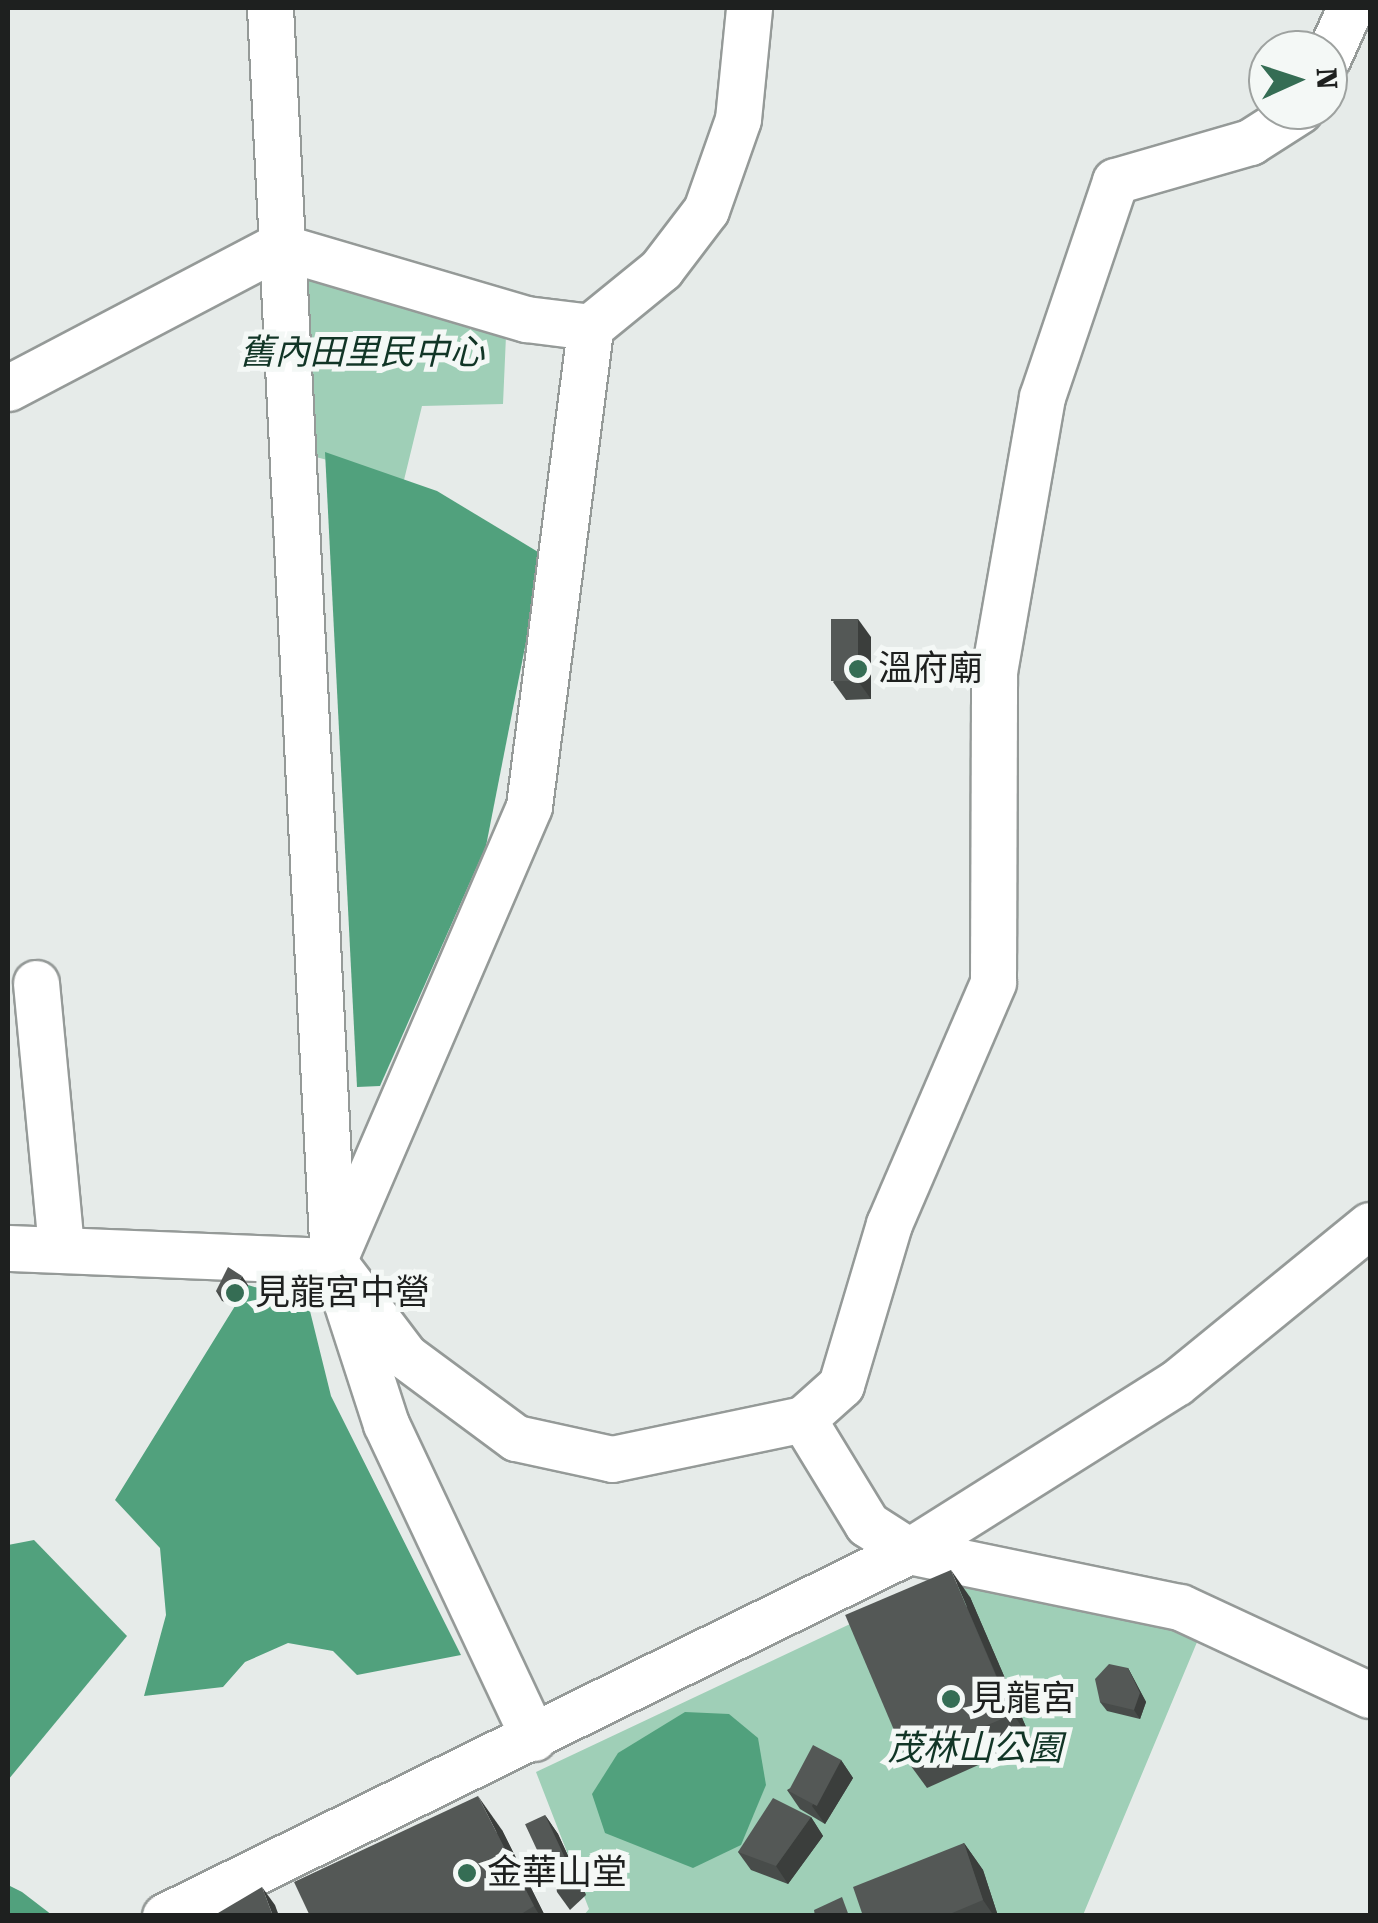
<!DOCTYPE html>
<html>
<head>
<meta charset="utf-8">
<style>
  body { margin:0 }
  #map { position:relative; width:1378px; height:1923px; overflow:hidden; background:#e6ebe9; font-family:"Roboto Serif","Noto Sans TC",serif }
  div>[style] { position:absolute }
  [style*='--x'] { left:calc(var(--x)*1px); top:calc(var(--y)*1px); width:calc(var(--w)*1px); rotate:calc(var(--a)*1deg) }
  .green>* { inset:0; background:#9fcfb7 }
  .water>* { inset:0; background:#51a17d }
  .roads { filter:drop-shadow(2px 0 #959a98) drop-shadow(-2px 0 #959a98) drop-shadow(0 2px #959a98) drop-shadow(0 -2px #959a98) }
  .minor>* { height:45px; margin:-22.5px; padding:0 22.5px; transform-origin:22.5px; border-radius:22.5px; background:#fff }
  .wall>* { inset:0; background:#484c4a }
  .shaded-wall>* { inset:0; background:#3b3e3c }
  .building>* { inset:0; background:#545856; transform-origin:0 0 }
  .dots>* { width:28px; height:28px; translate:-50% -50%; box-sizing:border-box; border:5px solid #f4f8f6; border-radius:50% }
  span { translate:-50% -50%; white-space:nowrap; text-align:center; line-height:1.15; -webkit-text-stroke:10px #f4f8f6; paint-order:stroke }
  .park-label { font-size:35px; color:#113526; font-style:italic }
  .poi-label { font-size:35px; color:#1e201f }
  .left { translate:0 -50%; text-align:left }
  .frame { position:absolute; inset:0; border:10px solid #1e201f; pointer-events:none }
  .north { position:absolute; left:1248px; top:30px; width:100px; height:100px; box-sizing:border-box; background:#f4f8f6; border:2px solid #9ea2a0; border-radius:50%; rotate:87deg; font-size:28px; font-weight:700; line-height:40px; text-align:center; color:#1e201f }
  .north::after { content:''; display:block; margin:auto; width:35px; height:45px; background:#356d54; clip-path:polygon(50% 0,100% 100%,50% 72%,0 100%) }
</style>
</head>
<body>
<div id="map">
  <div class="green">
    <div style="clip-path:polygon(278px 246px,507px 313px,503px 404px,422px 406px,404px 480px,289px 450px)"></div>
    <div style="clip-path:polygon(969px 1568px,1200px 1635px,1083px 1915px,584px 1915px,589px 1909px,536px 1772px)"></div>
  </div>
  <div class="water">
    <div style="clip-path:polygon(325px 452px,437px 491px,543px 555px,486px 846px,380px 1086px,357px 1087px)"></div>
    <div style="clip-path:polygon(248px 1285px,308px 1303px,331px 1396px,461px 1655px,357px 1675px,333px 1651px,288px 1643px,245px 1662px,223px 1687px,144px 1696px,166px 1615px,160px 1548px,115px 1500px)"></div>
    <div style="clip-path:polygon(34px 1540px,127px 1636px,8px 1780px,8px 1545px)"></div>
    <div style="clip-path:polygon(685px 1712px,729px 1714px,758px 1738px,766px 1785px,741px 1845px,693px 1868px,605px 1833px,592px 1794px,618px 1753px)"></div>
    <div style="clip-path:polygon(8px 1885px,22px 1892px,52px 1915px,8px 1915px)"></div>
  </div>
  <div class="roads">
    <div class="minor">
      <div style="--x:270;--y:8;--w:1255;--a:87.12"></div>
      <div style="--x:333;--y:1261;--w:171;--a:72"></div>
      <div style="--x:386;--y:1424;--w:347;--a:64.8"></div>
      <div style="--x:1328;--y:57;--w:54;--a:-65.8"></div>
      <div style="--x:8;--y:388;--w:305;--a:-27.7"></div>
      <div style="--x:278;--y:246;--w:259;--a:16.4"></div>
      <div style="--x:526;--y:319;--w:64;--a:7.1"></div>
      <div style="--x:590;--y:327;--w:92;--a:-39.2"></div>
      <div style="--x:661;--y:269;--w:74;--a:-52.7"></div>
      <div style="--x:706;--y:210;--w:96;--a:-70.6"></div>
      <div style="--x:738;--y:119;--w:112;--a:-84.3"></div>
      <div style="--x:36;--y:983;--w:266;--a:84.6"></div>
      <div style="--x:8;--y:1248;--w:325;--a:2.3"></div>
      <div style="--x:333;--y:1261;--w:119;--a:52.8"></div>
      <div style="--x:405;--y:1356;--w:138;--a:36.5"></div>
      <div style="--x:516;--y:1438;--w:98;--a:12.3"></div>
      <div style="--x:612;--y:1459;--w:195;--a:-11.8"></div>
      <div style="--x:803;--y:1419;--w:51;--a:-41.8"></div>
      <div style="--x:841;--y:1385;--w:168;--a:-73.4"></div>
      <div style="--x:889;--y:1224;--w:263;--a:-66.7"></div>
      <div style="--x:993;--y:982;--w:310;--a:-89.8"></div>
      <div style="--x:994;--y:672;--w:279;--a:-80.1"></div>
      <div style="--x:1042;--y:397;--w:228;--a:-71.3"></div>
      <div style="--x:1115;--y:181;--w:141;--a:-16.1"></div>
      <div style="--x:1250;--y:142;--w:59;--a:-32.6"></div>
      <div style="--x:338;--y:1250;--w:483;--a:-66.7"></div>
      <div style="--x:529;--y:806;--w:483;--a:-82.7"></div>
      <div style="--x:803;--y:1419;--w:123;--a:58.6"></div>
      <div style="--x:867;--y:1524;--w:50;--a:32.7"></div>
      <div style="--x:909;--y:1551;--w:277;--a:11.7"></div>
      <div style="--x:1180;--y:1607;--w:209;--a:24.9"></div>
      <div style="--x:165;--y:1916;--w:829;--a:-26.13"></div>
      <div style="--x:909;--y:1551;--w:315;--a:-32.2"></div>
      <div style="--x:1176;--y:1383;--w:250;--a:-39.2"></div>
    </div>
  </div>
  <div class="wall">
    <div style="clip-path:polygon(871px 637px,871px 699px,846px 700px,833px 682px)"></div>
    <div style="clip-path:polygon(248px 1285px,237px 1306px,222px 1301px,216px 1291px)"></div>
    <div style="clip-path:polygon(970px 1597px,1032px 1741px,927px 1788px,908px 1762px)"></div>
    <div style="clip-path:polygon(1128px 1668px,1146px 1702px,1140px 1719px,1107px 1711px,1100px 1702px)"></div>
    <div style="clip-path:polygon(841px 1760px,853px 1778px,825px 1824px,800px 1809px,787px 1790px)"></div>
    <div style="clip-path:polygon(545px 1815px,558px 1834px,586px 1895px,570px 1910px,557px 1892px)"></div>
    <div style="clip-path:polygon(811px 1817px,823px 1836px,788px 1884px,751px 1870px,738px 1852px)"></div>
    <div style="clip-path:polygon(502px 1830px,545px 1916px,310px 1916px)"></div>
    <div style="clip-path:polygon(964px 1843px,983px 1870px,998px 1916px,863px 1916px)"></div>
  </div>
  <div class="shaded-wall">
    <div style="clip-path:polygon(858px 619px,871px 637px,871px 699px,858px 681px)"></div>
    <div style="clip-path:polygon(242px 1276px,248px 1285px,237px 1306px,230px 1296px)"></div>
    <div style="clip-path:polygon(951px 1570px,970px 1597px,1032px 1741px,1013px 1714px)"></div>
    <div style="clip-path:polygon(1128px 1668px,1146px 1702px,1140px 1719px,1134px 1710px)"></div>
    <div style="clip-path:polygon(841px 1760px,853px 1778px,825px 1824px,812px 1806px)"></div>
    <div style="clip-path:polygon(478px 1796px,502px 1830px,545px 1916px,540px 1916px,534px 1906px)"></div>
    <div style="clip-path:polygon(545px 1815px,558px 1834px,586px 1895px,574px 1877px)"></div>
    <div style="clip-path:polygon(811px 1817px,823px 1836px,788px 1884px,776px 1866px)"></div>
    <div style="clip-path:polygon(964px 1843px,983px 1870px,998px 1916px,994px 1916px,983px 1900px)"></div>
    <div style="clip-path:polygon(262px 1887px,275px 1905px,279px 1916px,273px 1916px)"></div>
  </div>
  <div class="building">
    <div style="left:858px;top:619px;width:62px;height:27px;rotate:90deg"></div>
    <div style="clip-path:polygon(228px 1267px,242px 1276px,230px 1296px,216px 1291px)"></div>
    <div style="left:951px;top:1570px;width:157px;height:115px;rotate:67deg"></div>
    <div style="clip-path:polygon(1109px 1664px,1128px 1668px,1140px 1693px,1134px 1710px,1100px 1702px,1095px 1679px)"></div>
    <div style="left:813px;top:1745px;width:32px;height:52px;rotate:28deg"></div>
    <div style="clip-path:polygon(478px 1796px,534px 1906px,518px 1916px,310px 1916px,294px 1882px)"></div>
    <div style="clip-path:polygon(773px 1798px,811px 1817px,776px 1866px,738px 1852px)"></div>
    <div style="left:545px;top:1815px;width:68px;height:22px;rotate:65deg"></div>
    <div style="clip-path:polygon(964px 1843px,983px 1900px,945px 1916px,863px 1916px,853px 1887px)"></div>
    <div style="clip-path:polygon(262px 1887px,273px 1916px,213px 1916px)"></div>
    <div style="clip-path:polygon(842px 1897px,849px 1916px,815px 1916px,814px 1910px)"></div>
  </div>
  <div class="dots">
    <div style="left:858px;top:669px;background:#356d54"></div>
    <div style="left:235px;top:1293px;background:#356d54"></div>
    <div style="left:951px;top:1699px;background:#356d54"></div>
    <div style="left:467px;top:1873px;background:#356d54"></div>
  </div>
  <div class="park-label">
    <span style="left:362px;top:353px">舊內田里民中心</span>
    <span style="left:975px;top:1749px">茂林山公園</span>
  </div>
  <div class="poi-label">
    <span class="left" style="left:878px;top:669px">溫府廟</span>
    <span class="left" style="left:255px;top:1293px">見龍宮中營</span>
    <span class="left" style="left:971px;top:1699px">見龍宮</span>
    <span class="left" style="left:487px;top:1873px">金華山堂</span>
  </div>
  <div class="frame"></div>
  <div class="north">N</div>
</div>
</body>
</html>
